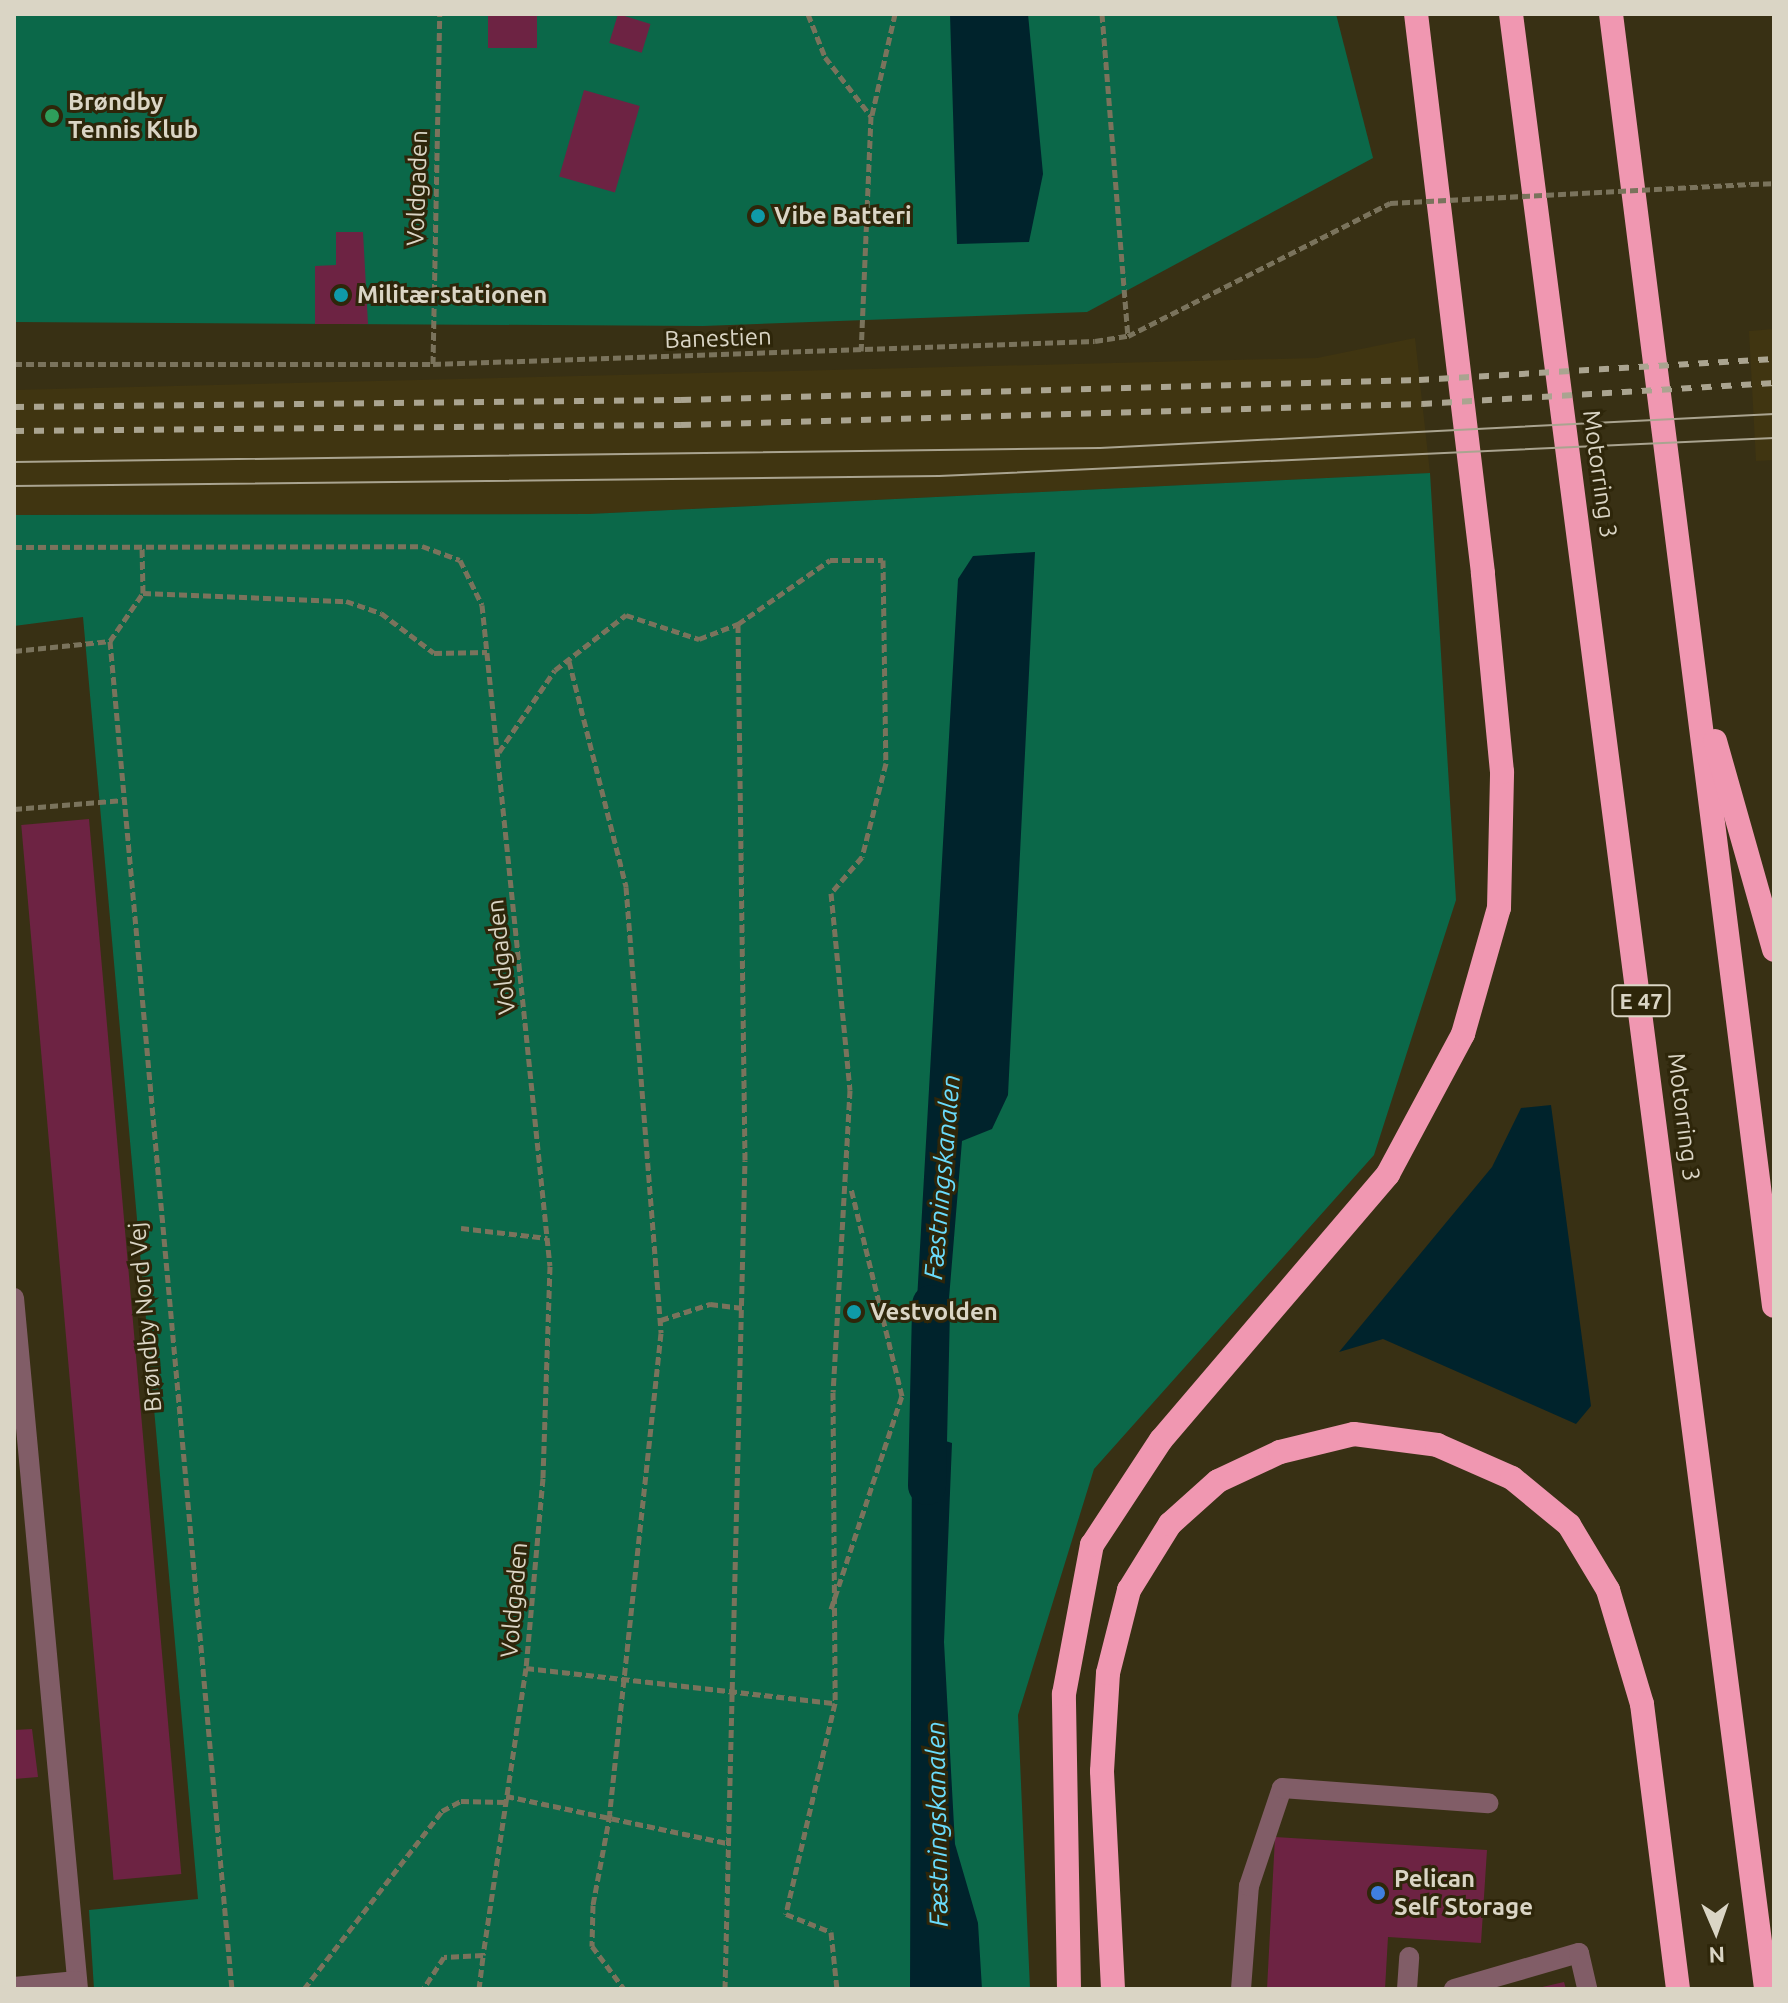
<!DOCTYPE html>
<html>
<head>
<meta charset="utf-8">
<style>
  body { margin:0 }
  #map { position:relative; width:1788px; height:2003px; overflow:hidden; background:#383014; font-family:Ubuntu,sans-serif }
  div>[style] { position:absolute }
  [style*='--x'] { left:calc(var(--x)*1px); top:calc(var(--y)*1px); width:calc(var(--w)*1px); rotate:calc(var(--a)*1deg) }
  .built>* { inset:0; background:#403511 }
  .green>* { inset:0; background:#0b6849 }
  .water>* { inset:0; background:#00232c }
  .canal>* { height:38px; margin:-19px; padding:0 19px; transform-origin:19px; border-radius:19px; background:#00232c }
  .building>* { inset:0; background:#6d2343; transform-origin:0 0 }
  .path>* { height:5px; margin-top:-2.5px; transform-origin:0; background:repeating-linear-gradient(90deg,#7a735c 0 8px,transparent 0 12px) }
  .service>* { height:20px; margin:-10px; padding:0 10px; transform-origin:10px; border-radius:10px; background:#815d67 }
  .minor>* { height:20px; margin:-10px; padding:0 10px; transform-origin:10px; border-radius:10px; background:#815d67 }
  .motorway>* { height:24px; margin:-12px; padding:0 12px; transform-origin:12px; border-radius:12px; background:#f097b1 }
  .tram>* { height:2px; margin:-1px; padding:0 1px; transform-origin:1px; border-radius:1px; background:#aaa490 }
  .rail>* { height:6px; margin-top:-3px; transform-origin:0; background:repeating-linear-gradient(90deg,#aaa490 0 10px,transparent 0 20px) }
  .path-bridge>* { height:5px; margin-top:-2.5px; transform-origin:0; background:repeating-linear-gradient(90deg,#7a735c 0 8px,transparent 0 12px) }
  .dots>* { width:22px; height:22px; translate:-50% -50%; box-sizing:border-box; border:4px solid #2e260a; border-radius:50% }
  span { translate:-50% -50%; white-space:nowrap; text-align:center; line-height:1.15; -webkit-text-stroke:6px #2e260a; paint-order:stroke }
  .shield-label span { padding:2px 6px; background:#2e260a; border:2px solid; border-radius:6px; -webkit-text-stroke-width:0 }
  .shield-label { font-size:22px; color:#dad5c5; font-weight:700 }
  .poi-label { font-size:24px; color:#dad5c5; font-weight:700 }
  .left { translate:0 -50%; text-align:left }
  .street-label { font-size:24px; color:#dad5c5 }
  .water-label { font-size:26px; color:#6adcfc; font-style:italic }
  .frame { position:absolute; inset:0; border:16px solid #dad5c5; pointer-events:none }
  .north { position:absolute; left:1676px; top:1891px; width:80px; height:80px; -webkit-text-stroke:6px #2e260a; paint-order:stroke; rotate:178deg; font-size:22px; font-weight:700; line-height:32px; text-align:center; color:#dad5c5 }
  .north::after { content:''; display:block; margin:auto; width:28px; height:36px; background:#dad5c5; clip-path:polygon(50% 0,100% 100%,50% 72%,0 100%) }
</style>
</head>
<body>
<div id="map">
  <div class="built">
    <div style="clip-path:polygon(1774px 329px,1774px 460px,1756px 461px,1749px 331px)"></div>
    <div style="clip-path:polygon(1415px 338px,1430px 473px,589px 514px,14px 515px,14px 390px,1317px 358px)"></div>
  </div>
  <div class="green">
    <div style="clip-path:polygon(14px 14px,1336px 14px,1373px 158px,1087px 312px,703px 326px,14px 322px)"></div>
    <div style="clip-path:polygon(1430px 473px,1456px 900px,1374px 1155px,1094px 1469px,1018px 1715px,1030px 1989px,94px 1989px,89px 1910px,198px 1899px,83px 617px,14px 626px,14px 515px,589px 514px)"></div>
  </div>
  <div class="water">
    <div style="clip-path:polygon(950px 14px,1028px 14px,1043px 174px,1029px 242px,957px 244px)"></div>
    <div style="clip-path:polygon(1035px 552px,1008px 1095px,992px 1129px,962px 1141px,945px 1347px,926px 1357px,914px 1353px,958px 579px,973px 556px)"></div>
    <div style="clip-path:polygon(1551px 1105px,1591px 1406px,1576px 1424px,1383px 1339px,1339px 1352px,1492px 1167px,1521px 1108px)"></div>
    <div style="clip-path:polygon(926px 1435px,952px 1443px,944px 1642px,955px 1844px,978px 1923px,982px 1989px,910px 1989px,912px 1439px)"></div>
  </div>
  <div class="canal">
    <div style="--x:927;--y:1486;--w:182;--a:-88.7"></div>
  </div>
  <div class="building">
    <div style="left:488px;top:14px;width:49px;height:34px"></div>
    <div style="left:618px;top:14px;width:34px;height:30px;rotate:17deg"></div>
    <div style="left:584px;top:90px;width:58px;height:90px;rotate:16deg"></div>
    <div style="clip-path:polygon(336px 232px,363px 232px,368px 324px,315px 324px,315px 266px,336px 265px)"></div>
    <div style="left:89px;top:819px;width:1059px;height:68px;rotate:85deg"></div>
    <div style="clip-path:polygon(32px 1729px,38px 1777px,14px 1779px,14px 1730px)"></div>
    <div style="clip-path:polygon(1275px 1837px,1487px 1850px,1481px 1943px,1388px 1937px,1385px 1989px,1267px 1989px)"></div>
    <div style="clip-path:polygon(1564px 1982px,1566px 1989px,1538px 1989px,1538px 1988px)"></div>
  </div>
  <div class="path">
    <div style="--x:808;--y:14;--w:46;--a:68.4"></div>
    <div style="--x:825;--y:57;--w:75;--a:52.1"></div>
    <div style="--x:871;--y:116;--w:235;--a:92.4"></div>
    <div style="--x:1102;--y:14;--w:323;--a:85.4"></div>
    <div style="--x:872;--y:115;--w:104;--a:-77.2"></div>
    <div style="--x:1751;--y:184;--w:23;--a:-2"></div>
    <div style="--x:14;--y:364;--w:419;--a:0"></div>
    <div style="--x:433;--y:364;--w:662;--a:-1.99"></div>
    <div style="--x:1095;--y:341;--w:33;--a:-9"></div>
    <div style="--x:1128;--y:336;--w:294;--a:-26.9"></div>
    <div style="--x:433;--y:364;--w:350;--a:-88.9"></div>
    <div style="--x:14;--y:547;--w:408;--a:-0.1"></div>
    <div style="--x:422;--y:546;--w:40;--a:20.2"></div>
    <div style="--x:460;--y:560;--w:50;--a:63.9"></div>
    <div style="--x:482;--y:605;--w:664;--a:84.13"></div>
    <div style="--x:550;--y:1266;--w:212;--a:91.9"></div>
    <div style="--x:543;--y:1478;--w:191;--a:95.1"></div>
    <div style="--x:526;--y:1668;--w:290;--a:98.5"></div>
    <div style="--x:483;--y:1955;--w:39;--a:177"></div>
    <div style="--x:444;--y:1957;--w:38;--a:123"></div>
    <div style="--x:143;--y:593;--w:203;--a:2.3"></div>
    <div style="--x:346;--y:601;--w:37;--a:19"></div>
    <div style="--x:381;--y:613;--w:66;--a:37"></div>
    <div style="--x:434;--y:653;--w:53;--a:-1.1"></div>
    <div style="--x:110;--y:641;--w:58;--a:-55.5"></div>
    <div style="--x:143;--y:593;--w:46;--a:-91.2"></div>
    <div style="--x:14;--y:651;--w:97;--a:-5.9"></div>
    <div style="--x:110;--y:641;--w:1354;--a:84.83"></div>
    <div style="--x:569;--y:661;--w:233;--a:75.8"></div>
    <div style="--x:626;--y:887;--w:447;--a:85.5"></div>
    <div style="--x:661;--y:1333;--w:484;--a:96.1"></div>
    <div style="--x:610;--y:1814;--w:93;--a:100.6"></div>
    <div style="--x:593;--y:1905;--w:41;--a:91.4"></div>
    <div style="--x:592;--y:1946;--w:54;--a:53.3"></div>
    <div style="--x:499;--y:752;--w:99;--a:-55.7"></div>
    <div style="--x:555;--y:670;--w:90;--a:-37.8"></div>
    <div style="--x:626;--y:615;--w:77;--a:18.2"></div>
    <div style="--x:699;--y:639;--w:42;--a:-21"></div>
    <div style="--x:738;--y:624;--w:112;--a:-34.8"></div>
    <div style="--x:830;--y:560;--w:53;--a:0"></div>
    <div style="--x:883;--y:560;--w:203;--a:89.2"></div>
    <div style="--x:886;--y:763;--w:97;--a:104.3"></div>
    <div style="--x:862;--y:857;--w:48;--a:130.7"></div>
    <div style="--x:831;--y:893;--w:198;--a:84.5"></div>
    <div style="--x:850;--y:1090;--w:302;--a:93.2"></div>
    <div style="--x:833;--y:1392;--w:311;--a:89.6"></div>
    <div style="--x:835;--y:1703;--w:217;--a:103.1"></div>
    <div style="--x:786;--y:1914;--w:48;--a:21.8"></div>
    <div style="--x:831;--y:1932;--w:57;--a:84"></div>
    <div style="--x:14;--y:809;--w:110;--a:-4.7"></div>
    <div style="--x:461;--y:1228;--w:87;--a:6.6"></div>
    <div style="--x:661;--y:1320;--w:52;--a:-18.1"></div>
    <div style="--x:710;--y:1304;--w:33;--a:7"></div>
    <div style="--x:831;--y:1609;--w:225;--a:-71.6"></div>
    <div style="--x:902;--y:1396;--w:213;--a:-103.8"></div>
    <div style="--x:526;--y:1668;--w:311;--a:6.5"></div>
    <div style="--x:506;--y:1796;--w:227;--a:12"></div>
    <div style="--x:304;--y:1989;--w:225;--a:-52.2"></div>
    <div style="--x:442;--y:1811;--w:21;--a:-28"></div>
    <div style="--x:461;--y:1801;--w:44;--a:1.3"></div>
    <div style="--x:479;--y:1989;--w:34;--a:-83"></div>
    <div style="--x:725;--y:1989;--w:829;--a:-88.62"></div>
    <div style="--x:745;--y:1160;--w:536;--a:-90.75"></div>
  </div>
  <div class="service">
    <div style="--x:1241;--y:1989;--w:103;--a:-85.6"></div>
    <div style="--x:1249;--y:1886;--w:103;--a:-71.4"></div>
    <div style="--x:1282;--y:1788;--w:207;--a:4.2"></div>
    <div style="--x:1407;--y:1989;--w:32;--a:-86"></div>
    <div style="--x:1454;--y:1989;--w:130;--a:-16.1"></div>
    <div style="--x:1579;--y:1953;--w:37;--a:77"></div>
  </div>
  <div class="minor">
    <div style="--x:14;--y:1298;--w:694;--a:84.71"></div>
    <div style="--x:14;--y:1987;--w:63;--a:-5.4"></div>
  </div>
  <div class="motorway">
    <div style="--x:1511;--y:14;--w:1991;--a:82.64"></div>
    <div style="--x:1611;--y:14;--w:1302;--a:82.81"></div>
    <div style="--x:1715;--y:741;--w:217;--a:74.2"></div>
    <div style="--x:1069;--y:1989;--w:295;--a:-91"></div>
    <div style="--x:1064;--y:1694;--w:152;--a:-79.4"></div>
    <div style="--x:1092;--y:1545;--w:126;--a:-56.7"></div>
    <div style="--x:1161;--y:1440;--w:350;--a:-49.5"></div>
    <div style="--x:1388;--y:1174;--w:159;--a:-61.8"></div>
    <div style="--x:1463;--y:1034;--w:131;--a:-74.1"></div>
    <div style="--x:1499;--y:908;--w:136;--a:-88.7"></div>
    <div style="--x:1502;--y:772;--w:200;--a:-95.5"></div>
    <div style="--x:1483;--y:573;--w:563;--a:-96.83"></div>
    <div style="--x:1113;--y:1989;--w:218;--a:-92.9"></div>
    <div style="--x:1102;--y:1771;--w:98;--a:-86.5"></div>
    <div style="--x:1108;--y:1673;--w:86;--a:-75.8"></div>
    <div style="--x:1129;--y:1590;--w:78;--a:-58.2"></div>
    <div style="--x:1170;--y:1524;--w:64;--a:-41.9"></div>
    <div style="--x:1218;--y:1481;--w:68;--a:-25.1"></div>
    <div style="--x:1280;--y:1452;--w:76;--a:-13.7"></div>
    <div style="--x:1354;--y:1434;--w:84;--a:7.5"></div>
    <div style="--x:1437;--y:1445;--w:82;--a:23.7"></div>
    <div style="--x:1512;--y:1478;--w:74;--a:39.5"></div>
    <div style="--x:1569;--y:1525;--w:76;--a:59"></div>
    <div style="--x:1608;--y:1590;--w:119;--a:73.4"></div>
    <div style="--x:1642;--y:1704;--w:287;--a:82.8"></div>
  </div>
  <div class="tram">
    <div style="--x:14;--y:462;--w:1086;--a:-0.74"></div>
    <div style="--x:1100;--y:448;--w:675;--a:-2.89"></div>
    <div style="--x:14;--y:486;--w:925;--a:-0.62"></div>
    <div style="--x:939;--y:476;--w:836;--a:-2.61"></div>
  </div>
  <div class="rail">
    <div style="--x:14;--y:407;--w:667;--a:-0.6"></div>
    <div style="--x:681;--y:400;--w:738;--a:-1.55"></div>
    <div style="--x:1419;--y:380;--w:356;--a:-3.4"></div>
    <div style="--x:14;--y:431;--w:667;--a:-0.52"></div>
    <div style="--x:681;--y:425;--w:741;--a:-1.62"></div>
    <div style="--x:1422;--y:404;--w:353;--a:-3.4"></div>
  </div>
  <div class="path-bridge">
    <div style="--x:1390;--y:203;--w:361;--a:-3"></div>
  </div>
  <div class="dots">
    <div style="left:52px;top:116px;background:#2e9e5b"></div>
    <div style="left:758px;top:216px;background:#0f9aa8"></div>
    <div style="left:341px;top:295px;background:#0f9aa8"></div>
    <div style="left:854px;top:1312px;background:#0f9aa8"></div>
    <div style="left:1378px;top:1893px;background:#3f7fe0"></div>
  </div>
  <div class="shield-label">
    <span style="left:1641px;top:1001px">E 47</span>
  </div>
  <div class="poi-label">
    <span class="left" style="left:68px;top:116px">Brøndby<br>Tennis Klub</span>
    <span class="left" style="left:774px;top:216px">Vibe Batteri</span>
    <span class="left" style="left:357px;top:295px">Militærstationen</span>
    <span class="left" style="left:870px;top:1312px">Vestvolden</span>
    <span class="left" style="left:1394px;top:1893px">Pelican<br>Self Storage</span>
  </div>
  <div class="street-label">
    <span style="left:417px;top:188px;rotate:-88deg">Voldgaden</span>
    <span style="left:718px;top:338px;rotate:-2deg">Banestien</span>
    <span style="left:1600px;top:474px;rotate:82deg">Motorring 3</span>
    <span style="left:501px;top:957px;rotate:-96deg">Voldgaden</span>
    <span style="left:1684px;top:1117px;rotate:83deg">Motorring 3</span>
    <span style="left:145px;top:1317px;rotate:-95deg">Brøndby Nord Vej</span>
    <span style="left:514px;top:1600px;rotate:-85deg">Voldgaden</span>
  </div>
  <div class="water-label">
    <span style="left:942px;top:1177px;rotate:-85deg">Fæstningskanalen</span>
    <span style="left:937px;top:1824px;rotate:-91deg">Fæstningskanalen</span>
  </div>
  <div class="frame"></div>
  <div class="north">N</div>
</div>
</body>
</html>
